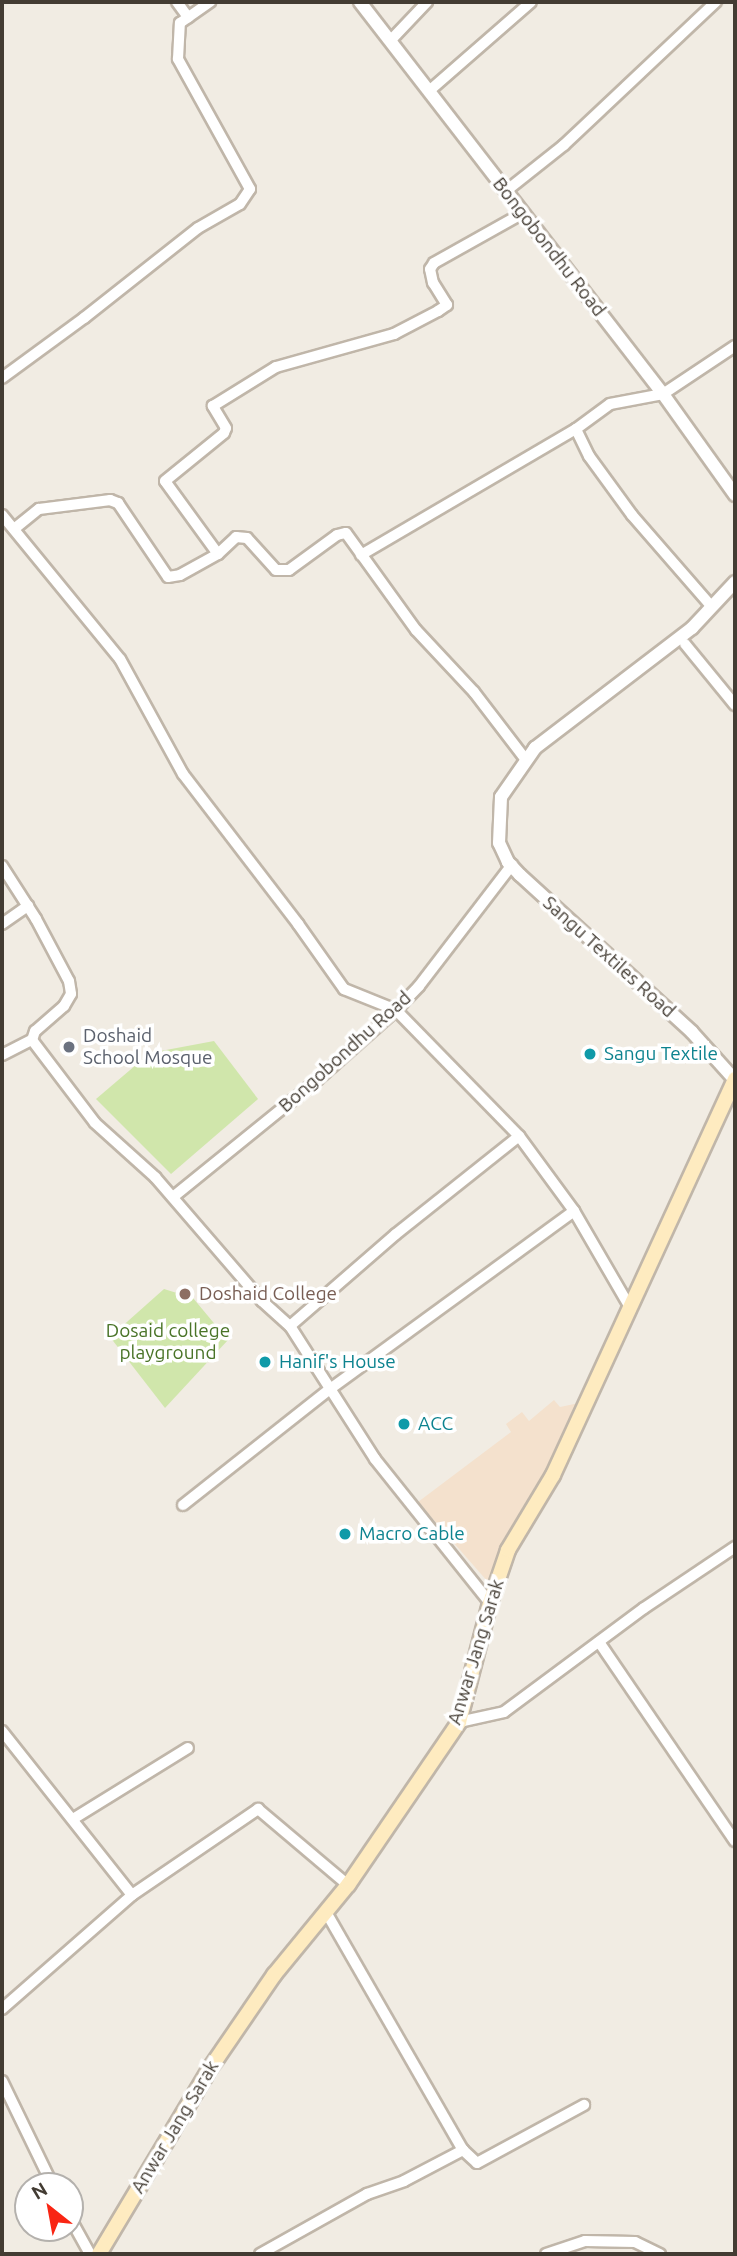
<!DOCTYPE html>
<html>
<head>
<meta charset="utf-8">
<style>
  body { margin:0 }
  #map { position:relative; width:737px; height:2256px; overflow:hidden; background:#f1ece3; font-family:Ubuntu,sans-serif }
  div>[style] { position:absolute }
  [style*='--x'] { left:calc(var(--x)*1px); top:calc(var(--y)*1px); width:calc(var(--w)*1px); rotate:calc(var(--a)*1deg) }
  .commercial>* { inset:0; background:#f4e1cd }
  .green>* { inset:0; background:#d0e6ab }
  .roads { filter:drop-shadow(2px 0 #c0b6a9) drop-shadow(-2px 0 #c0b6a9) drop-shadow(0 2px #c0b6a9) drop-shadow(0 -2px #c0b6a9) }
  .minor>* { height:10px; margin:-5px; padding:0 5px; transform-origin:5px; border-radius:5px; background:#fff }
  .tertiary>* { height:12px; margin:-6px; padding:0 6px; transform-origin:6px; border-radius:6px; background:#fff }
  .secondary>* { height:14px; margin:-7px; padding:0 7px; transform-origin:7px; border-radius:7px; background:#feebc0 }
  .dots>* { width:19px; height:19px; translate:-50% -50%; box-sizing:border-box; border:4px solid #fff; border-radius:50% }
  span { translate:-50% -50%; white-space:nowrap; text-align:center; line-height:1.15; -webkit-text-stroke:7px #fff; paint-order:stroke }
  .street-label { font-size:19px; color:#433c33 }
  .worship-label { font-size:19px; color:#5b616d }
  .left { translate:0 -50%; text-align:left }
  .culture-label { font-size:19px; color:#0d838f }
  .education-label { font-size:19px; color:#785e54 }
  .park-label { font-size:19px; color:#4a7428 }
  .frame { position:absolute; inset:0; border:4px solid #433c33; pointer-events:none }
  .north { position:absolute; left:14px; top:2172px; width:70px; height:70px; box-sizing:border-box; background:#fff; border:2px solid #b4b1ad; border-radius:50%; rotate:329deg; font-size:19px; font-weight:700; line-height:28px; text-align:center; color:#433c33 }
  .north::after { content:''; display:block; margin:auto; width:24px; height:32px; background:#f92513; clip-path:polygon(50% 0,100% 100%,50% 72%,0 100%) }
</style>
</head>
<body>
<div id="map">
  <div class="commercial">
    <div style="clip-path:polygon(554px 1400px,560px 1407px,579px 1403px,495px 1590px,418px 1502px,511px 1432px,506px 1424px,522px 1412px,529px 1421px)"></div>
  </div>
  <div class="green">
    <div style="clip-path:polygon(214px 1041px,258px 1099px,171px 1174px,96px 1099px,150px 1053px)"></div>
    <div style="clip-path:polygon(164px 1289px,193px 1298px,228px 1340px,165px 1408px,110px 1337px)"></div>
  </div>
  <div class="roads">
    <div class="minor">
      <div style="--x:177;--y:2;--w:19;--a:54"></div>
      <div style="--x:390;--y:41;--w:54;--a:-46.5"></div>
      <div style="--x:429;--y:91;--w:135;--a:-41.1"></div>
      <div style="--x:506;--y:191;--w:74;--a:-38.4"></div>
      <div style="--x:564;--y:145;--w:209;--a:-43.3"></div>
      <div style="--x:2;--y:378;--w:102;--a:-36.2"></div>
      <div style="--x:84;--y:318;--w:145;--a:-38.3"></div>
      <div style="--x:198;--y:228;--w:48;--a:-29.7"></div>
      <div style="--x:240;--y:204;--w:18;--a:-56"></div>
      <div style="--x:250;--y:189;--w:149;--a:-119"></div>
      <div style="--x:178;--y:59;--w:36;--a:-87"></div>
      <div style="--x:180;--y:23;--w:37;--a:-35"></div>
      <div style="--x:2;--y:515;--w:186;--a:50.7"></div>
      <div style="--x:120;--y:659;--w:131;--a:61.3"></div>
      <div style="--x:183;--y:774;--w:189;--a:52.5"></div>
      <div style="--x:298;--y:924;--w:80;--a:54.7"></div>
      <div style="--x:344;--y:989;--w:56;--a:22"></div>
      <div style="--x:396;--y:1010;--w:176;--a:45.7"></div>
      <div style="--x:519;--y:1136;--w:93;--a:53.7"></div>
      <div style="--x:574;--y:1211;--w:113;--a:59.8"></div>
      <div style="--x:14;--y:529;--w:32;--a:-39"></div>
      <div style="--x:39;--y:509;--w:72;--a:-7.2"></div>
      <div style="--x:110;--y:500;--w:9;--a:21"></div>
      <div style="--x:118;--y:503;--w:89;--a:56"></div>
      <div style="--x:168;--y:577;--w:12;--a:-9"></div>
      <div style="--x:180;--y:575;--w:43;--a:-28.9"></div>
      <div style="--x:218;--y:554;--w:25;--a:-43"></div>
      <div style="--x:236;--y:537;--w:11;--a:5"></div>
      <div style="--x:247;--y:538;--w:43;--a:47.8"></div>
      <div style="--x:276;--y:570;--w:13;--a:0"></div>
      <div style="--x:289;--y:570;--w:59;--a:-36.1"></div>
      <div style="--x:337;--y:535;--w:9;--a:-13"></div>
      <div style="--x:346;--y:533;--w:120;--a:54.2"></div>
      <div style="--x:416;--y:630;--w:85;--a:46.9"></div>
      <div style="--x:474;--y:692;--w:86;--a:52.6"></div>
      <div style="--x:218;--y:554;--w:90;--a:-126"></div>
      <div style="--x:165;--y:481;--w:76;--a:-39.1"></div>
      <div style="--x:224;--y:433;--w:5;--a:-68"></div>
      <div style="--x:226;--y:428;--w:26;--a:-121"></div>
      <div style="--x:213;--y:406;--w:74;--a:-31.8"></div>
      <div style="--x:276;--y:367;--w:123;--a:-15.6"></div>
      <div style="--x:394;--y:334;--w:50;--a:-27.6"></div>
      <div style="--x:438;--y:311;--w:11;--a:-34"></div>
      <div style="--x:447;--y:305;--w:26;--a:-122"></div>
      <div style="--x:433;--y:283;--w:14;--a:-102"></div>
      <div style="--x:430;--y:269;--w:7;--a:-56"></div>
      <div style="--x:434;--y:263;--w:102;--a:-29.3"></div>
      <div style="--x:361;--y:555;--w:249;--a:-30.4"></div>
      <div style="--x:712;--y:607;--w:122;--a:-131"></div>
      <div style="--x:632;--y:515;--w:73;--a:-126.1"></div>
      <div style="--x:589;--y:456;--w:30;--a:-116"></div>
      <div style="--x:576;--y:429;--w:42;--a:-36.3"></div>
      <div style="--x:610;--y:404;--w:54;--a:-10.7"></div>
      <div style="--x:663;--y:394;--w:87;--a:-33.7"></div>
      <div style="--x:685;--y:644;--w:79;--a:50.7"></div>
      <div style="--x:2;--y:866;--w:63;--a:57.3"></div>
      <div style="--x:36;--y:919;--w:70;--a:62"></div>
      <div style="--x:69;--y:981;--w:13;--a:81"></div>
      <div style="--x:71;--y:994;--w:14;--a:120"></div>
      <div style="--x:64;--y:1006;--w:38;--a:139"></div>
      <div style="--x:35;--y:1031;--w:9;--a:108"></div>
      <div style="--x:2;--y:924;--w:32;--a:-35"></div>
      <div style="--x:32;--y:1040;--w:104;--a:52.8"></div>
      <div style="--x:95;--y:1123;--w:81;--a:42"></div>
      <div style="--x:155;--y:1177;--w:164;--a:49.2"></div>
      <div style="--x:262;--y:1301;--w:38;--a:42"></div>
      <div style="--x:290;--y:1326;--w:158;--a:57.4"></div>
      <div style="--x:375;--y:1459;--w:184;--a:51.4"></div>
      <div style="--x:2;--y:1055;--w:34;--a:-27"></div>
      <div style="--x:173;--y:1197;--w:184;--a:-39"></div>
      <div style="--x:316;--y:1081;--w:107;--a:-41.6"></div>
      <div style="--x:396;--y:1010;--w:33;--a:-46"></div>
      <div style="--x:419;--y:986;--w:153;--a:-52.5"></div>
      <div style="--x:290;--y:1326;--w:140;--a:-41"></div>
      <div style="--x:396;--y:1234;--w:157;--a:-38.5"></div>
      <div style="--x:183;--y:1505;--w:187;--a:-38.3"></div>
      <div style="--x:330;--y:1389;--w:302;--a:-36.1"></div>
      <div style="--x:599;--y:1642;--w:241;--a:55.7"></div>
      <div style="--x:459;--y:1722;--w:46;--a:-12.5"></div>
      <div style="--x:504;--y:1712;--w:174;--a:-36.6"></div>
      <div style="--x:644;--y:1608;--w:110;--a:-33.8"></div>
      <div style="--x:2;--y:1731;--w:209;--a:51.6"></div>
      <div style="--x:73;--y:1819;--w:135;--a:-31.7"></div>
      <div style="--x:326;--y:1912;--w:275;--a:60.1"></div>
      <div style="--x:2;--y:2009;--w:173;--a:-41.2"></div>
      <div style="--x:132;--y:1895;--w:153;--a:-34.3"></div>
      <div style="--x:258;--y:1809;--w:118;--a:40.2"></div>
      <div style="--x:2;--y:2081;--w:117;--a:64.1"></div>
      <div style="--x:70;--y:2218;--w:41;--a:60.9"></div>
      <div style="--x:260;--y:2254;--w:123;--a:-29.3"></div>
      <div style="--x:367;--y:2194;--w:39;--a:-19"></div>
      <div style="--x:404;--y:2181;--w:67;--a:-27.7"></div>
      <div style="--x:463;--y:2150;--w:19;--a:43"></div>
      <div style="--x:477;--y:2163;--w:122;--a:-28.5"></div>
      <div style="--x:546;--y:2254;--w:41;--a:-18.4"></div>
      <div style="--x:585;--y:2241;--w:50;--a:1.1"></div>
      <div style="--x:635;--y:2242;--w:28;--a:26"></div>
    </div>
    <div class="tertiary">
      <div style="--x:360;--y:2;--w:495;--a:52.3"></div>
      <div style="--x:663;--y:394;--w:124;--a:54.5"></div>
      <div style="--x:735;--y:1080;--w:64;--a:-131.9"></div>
      <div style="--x:692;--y:1032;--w:233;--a:-137.6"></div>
      <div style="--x:520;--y:875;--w:18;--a:-133"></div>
      <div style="--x:508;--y:862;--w:21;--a:-115"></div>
      <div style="--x:499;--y:843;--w:46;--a:-87.5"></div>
      <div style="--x:501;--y:797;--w:60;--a:-55.2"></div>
      <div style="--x:535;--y:748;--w:198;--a:-37.4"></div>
      <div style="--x:692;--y:628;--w:63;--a:-46.9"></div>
    </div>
    <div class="secondary">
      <div style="--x:99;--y:2254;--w:218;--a:-59.1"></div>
      <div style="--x:211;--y:2067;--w:112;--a:-55.6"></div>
      <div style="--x:274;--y:1975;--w:117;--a:-50.6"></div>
      <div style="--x:348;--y:1885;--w:197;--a:-55.7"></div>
      <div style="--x:459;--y:1722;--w:123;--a:-75.4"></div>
      <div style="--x:490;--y:1603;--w:56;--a:-71.2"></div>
      <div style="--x:508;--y:1550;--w:87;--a:-59"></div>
      <div style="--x:553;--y:1475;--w:436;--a:-65.3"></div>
    </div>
  </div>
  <div class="dots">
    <div style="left:69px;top:1047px;background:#6b7280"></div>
    <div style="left:590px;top:1054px;background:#0f9aa8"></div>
    <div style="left:185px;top:1294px;background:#8d6e63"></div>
    <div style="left:265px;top:1362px;background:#0f9aa8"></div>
    <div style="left:404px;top:1424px;background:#0f9aa8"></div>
    <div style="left:345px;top:1534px;background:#0f9aa8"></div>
  </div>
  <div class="street-label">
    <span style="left:549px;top:247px;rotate:52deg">Bongobondhu Road</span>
    <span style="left:609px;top:957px;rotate:42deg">Sangu Textiles Road</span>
    <span style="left:345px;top:1052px;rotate:-42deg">Bongobondhu Road</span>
    <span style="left:476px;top:1652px;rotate:-73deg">Anwar Jang Sarak</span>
    <span style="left:175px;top:2127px;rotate:-59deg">Anwar Jang Sarak</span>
  </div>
  <div class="worship-label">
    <span class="left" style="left:83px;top:1047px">Doshaid<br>School Mosque</span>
  </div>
  <div class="culture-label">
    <span class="left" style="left:604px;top:1054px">Sangu Textile</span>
    <span class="left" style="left:279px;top:1362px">Hanif's House</span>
    <span class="left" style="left:418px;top:1424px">ACC</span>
    <span class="left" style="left:359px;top:1534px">Macro Cable</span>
  </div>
  <div class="education-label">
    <span class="left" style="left:199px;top:1294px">Doshaid College</span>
  </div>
  <div class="park-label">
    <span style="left:168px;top:1342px">Dosaid college<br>playground</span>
  </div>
  <div class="frame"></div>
  <div class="north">N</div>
</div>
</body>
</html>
